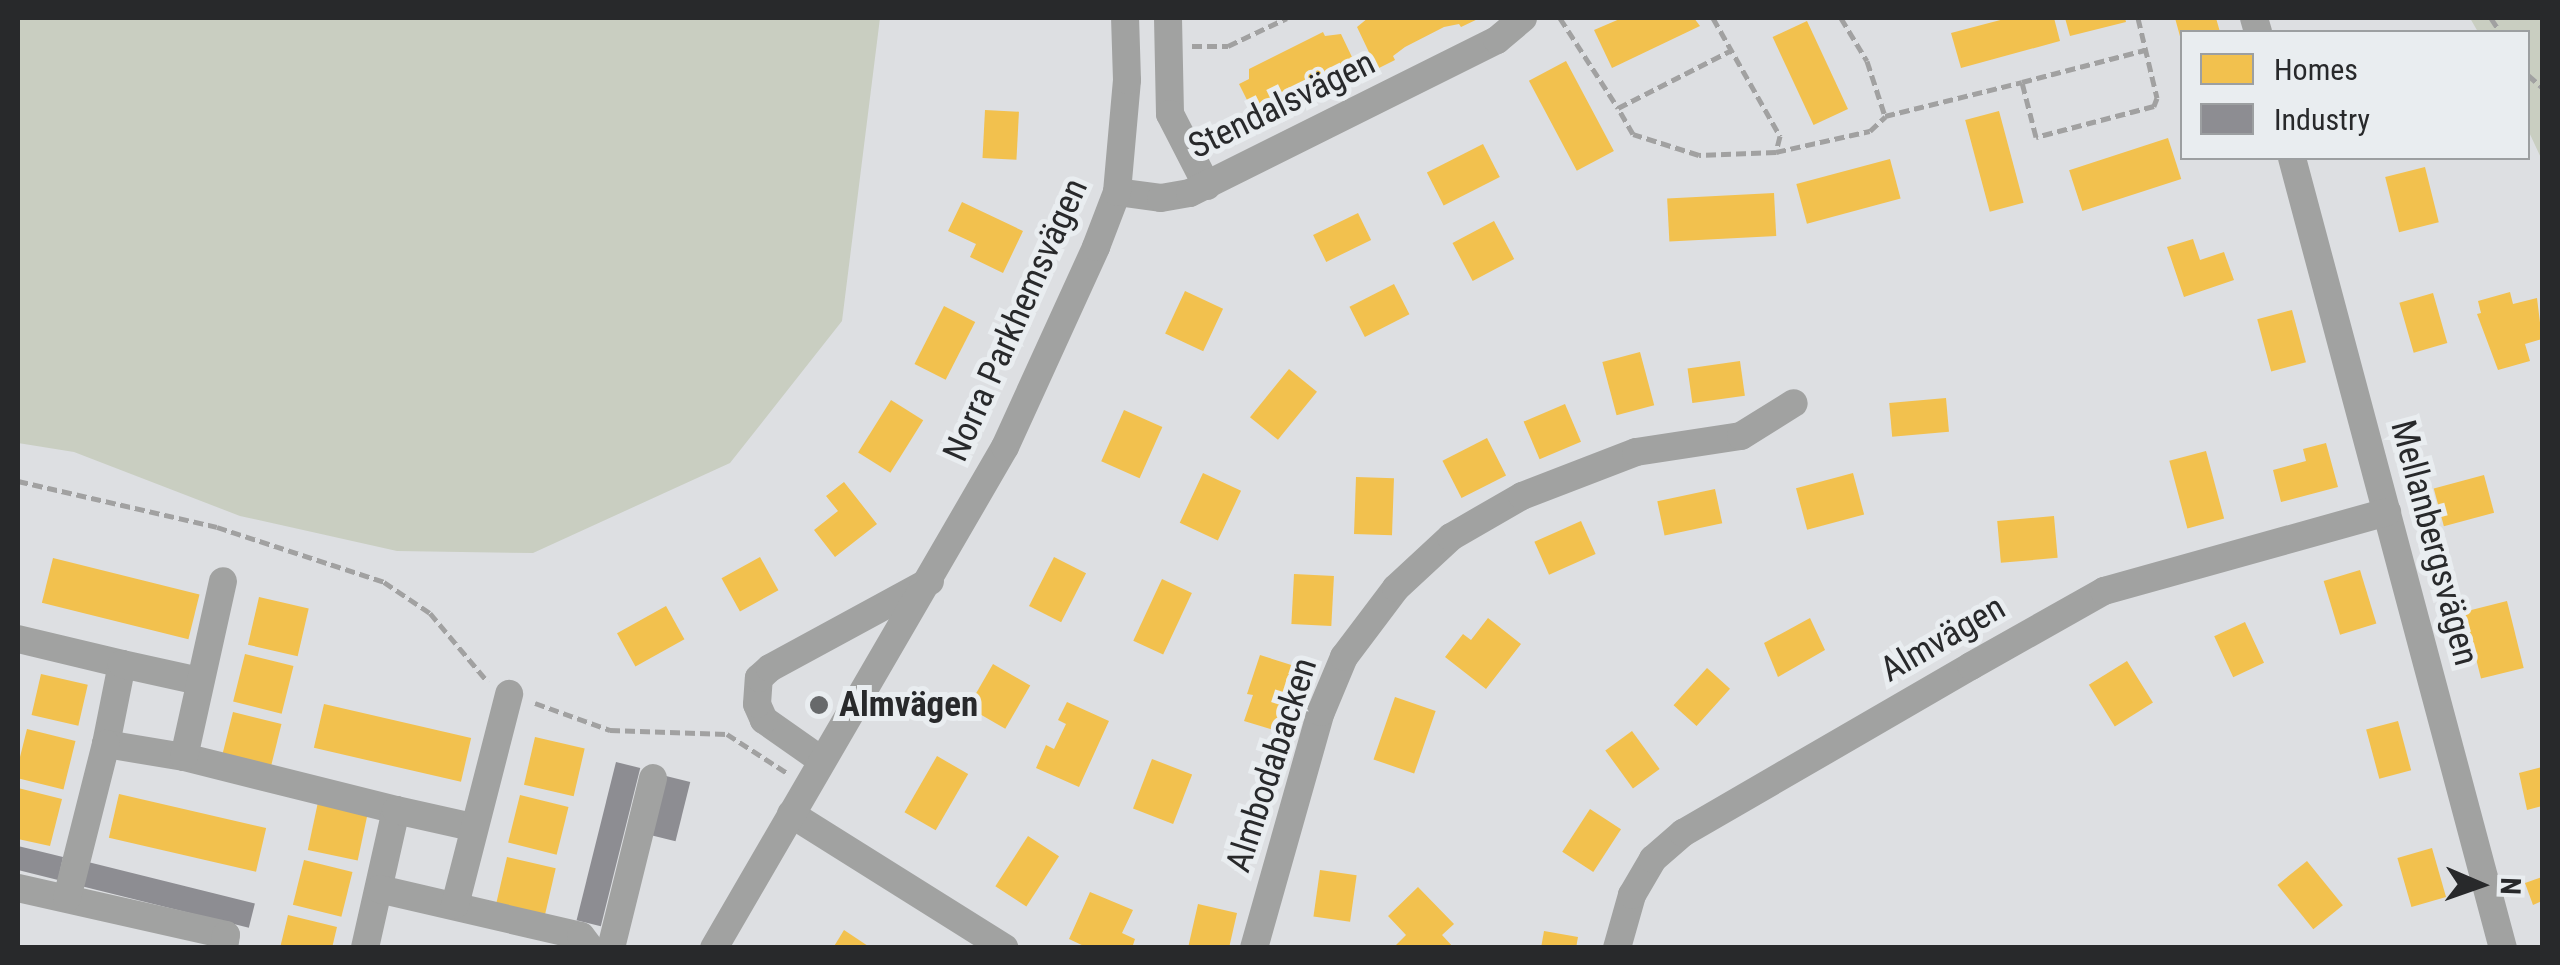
<!DOCTYPE html>
<html>
<head>
<meta charset="utf-8">
<style>
  body { margin:0 }
  #map { position:relative; width:2560px; height:965px; overflow:hidden; background:#dddfe2; font-family:"Roboto Condensed",sans-serif }
  div>[style] { position:absolute }
  [style*='--x'] { left:calc(var(--x)*1px); top:calc(var(--y)*1px); width:calc(var(--w)*1px); rotate:calc(var(--a)*1deg) }
  .green>* { inset:0; background:#c9cec1 }
  .homes>* { inset:0; background:#f2c14e; transform-origin:0 0 }
  .industry>* { inset:0; background:#8d8d92; transform-origin:0 0 }
  .path>* { height:5px; margin-top:-2.5px; transform-origin:0; background:repeating-linear-gradient(90deg,#a1a1a1 0 10px,transparent 0 15px) }
  .minor>* { height:28px; margin:-14px; padding:0 14px; transform-origin:14px; border-radius:14px; background:#a1a2a1 }
  .dots>* { width:28px; height:28px; translate:-50% -50%; box-sizing:border-box; border:5px solid #e9edf0; border-radius:50% }
  span { translate:-50% -50%; white-space:nowrap; text-align:center; line-height:1.15; -webkit-text-stroke:10px #e9edf0; paint-order:stroke }
  .street-label { font-size:35px; color:#28292b }
  .poi-label { font-size:35px; color:#28292b; font-weight:700 }
  .left { translate:0 -50%; text-align:left }
  .frame { position:absolute; inset:0; border:20px solid #28292b; pointer-events:none }
  .legend { position:absolute; left:2180px; top:30px; width:350px; height:130px; box-sizing:border-box; background:#e9edf0; border:2px solid #9c9fa1; margin:0; padding:12px 18px; list-style:none; font-size:30px; color:#28292b }
  .legend li { display:flex; align-items:center; gap:20px; height:50px }
  .legend b { width:50px; border:2px solid #9c9fa1 }
  .north { position:absolute; left:2430px; top:835px; width:100px; height:100px; -webkit-text-stroke:8px #e9edf0; paint-order:stroke; rotate:92deg; font-size:28px; font-weight:700; line-height:40px; text-align:center; color:#28292b }
  .north::after { content:''; display:block; margin:auto; width:35px; height:45px; background:#28292b; clip-path:polygon(50% 0,100% 100%,50% 72%,0 100%) }
</style>
</head>
<body>
<div id="map">
  <div class="green">
    <div style="clip-path:polygon(18px 18px,880px 18px,842px 321px,730px 463px,533px 553px,397px 551px,240px 516px,74px 452px,18px 443px)"></div>
    <div style="clip-path:polygon(2470px 18px,2542px 18px,2542px 160px,2528px 130px,2528px 32px,2478px 32px)"></div>
  </div>
  <div class="homes">
    <div style="clip-path:polygon(1368px 18px,1480px 18px,1461px 27px,1459px 24px,1444px 27px,1405px 47px,1393px 56px,1395px 60px,1377px 69px,1357px 27px)"></div>
    <div style="clip-path:polygon(1622px 18px,1694px 18px,1700px 26px,1612px 68px,1594px 30px)"></div>
    <div style="clip-path:polygon(2008px 18px,2054px 18px,2060px 41px,1961px 68px,1951px 33px)"></div>
    <div style="clip-path:polygon(2065px 18px,2125px 18px,2126px 22px,2070px 36px)"></div>
    <div style="clip-path:polygon(2175px 18px,2216px 18px,2220px 32px,2182px 32px,2181px 40px)"></div>
    <div style="left:1807px;top:21px;width:97px;height:38px;rotate:65deg"></div>
    <div style="clip-path:polygon(1323px 32px,1325px 36px,1341px 34px,1361px 76px,1344px 84px,1342px 81px,1327px 84px,1288px 104px,1276px 113px,1278px 117px,1260px 126px,1239px 84px,1249px 79px,1249px 69px)"></div>
    <div style="left:1566px;top:61px;width:102px;height:42px;rotate:62deg"></div>
    <div style="left:985px;top:110px;width:34px;height:48px;rotate:3deg"></div>
    <div style="left:1999px;top:111px;width:95px;height:35px;rotate:75deg"></div>
    <div style="left:2168px;top:138px;width:43px;height:104px;rotate:72deg"></div>
    <div style="left:1483px;top:144px;width:37px;height:63px;rotate:63deg"></div>
    <div style="left:1890px;top:159px;width:41px;height:97px;rotate:75deg"></div>
    <div style="left:2425px;top:167px;width:57px;height:41px;rotate:76deg"></div>
    <div style="left:1774px;top:193px;width:43px;height:107px;rotate:87deg"></div>
    <div style="clip-path:polygon(962px 202px,1023px 231px,1003px 273px,970px 257px,976px 244px,948px 231px)"></div>
    <div style="left:1358px;top:213px;width:30px;height:50px;rotate:64deg"></div>
    <div style="left:1494px;top:221px;width:43px;height:47px;rotate:62deg"></div>
    <div style="clip-path:polygon(2193px 239px,2200px 260px,2224px 252px,2234px 280px,2184px 297px,2167px 247px)"></div>
    <div style="left:1394px;top:284px;width:34px;height:50px;rotate:63deg"></div>
    <div style="left:1185px;top:291px;width:42px;height:47px;rotate:25deg"></div>
    <div style="clip-path:polygon(2510px 292px,2513px 304px,2537px 298px,2542px 339px,2525px 344px,2530px 361px,2498px 370px,2477px 314px,2481px 313px,2478px 301px)"></div>
    <div style="left:2433px;top:293px;width:52px;height:35px;rotate:74deg"></div>
    <div style="left:944px;top:306px;width:35px;height:65px;rotate:27deg"></div>
    <div style="left:2292px;top:310px;width:54px;height:36px;rotate:75deg"></div>
    <div style="left:1640px;top:352px;width:55px;height:39px;rotate:75deg"></div>
    <div style="left:1740px;top:361px;width:35px;height:53px;rotate:82deg"></div>
    <div style="left:1289px;top:369px;width:36px;height:62px;rotate:39deg"></div>
    <div style="left:1946px;top:398px;width:34px;height:57px;rotate:85deg"></div>
    <div style="left:891px;top:400px;width:38px;height:62px;rotate:32deg"></div>
    <div style="left:1565px;top:404px;width:41px;height:45px;rotate:67deg"></div>
    <div style="left:1124px;top:410px;width:42px;height:56px;rotate:24deg"></div>
    <div style="left:1487px;top:438px;width:42px;height:50px;rotate:63deg"></div>
    <div style="clip-path:polygon(2326px 443px,2338px 487px,2281px 502px,2273px 470px,2306px 461px,2303px 449px)"></div>
    <div style="left:2206px;top:451px;width:70px;height:38px;rotate:75deg"></div>
    <div style="left:1203px;top:473px;width:42px;height:55px;rotate:25deg"></div>
    <div style="left:1853px;top:473px;width:43px;height:59px;rotate:75deg"></div>
    <div style="left:2484px;top:475px;width:39px;height:52px;rotate:75deg"></div>
    <div style="left:1356px;top:477px;width:38px;height:57px;rotate:2deg"></div>
    <div style="clip-path:polygon(844px 482px,877px 524px,835px 557px,814px 530px,838px 511px,826px 496px)"></div>
    <div style="left:1715px;top:489px;width:35px;height:59px;rotate:78deg"></div>
    <div style="left:2054px;top:516px;width:42px;height:57px;rotate:85deg"></div>
    <div style="left:1581px;top:521px;width:36px;height:51px;rotate:66deg"></div>
    <div style="left:760px;top:557px;width:38px;height:44px;rotate:61deg"></div>
    <div style="left:1054px;top:557px;width:36px;height:55px;rotate:27deg"></div>
    <div style="left:53px;top:558px;width:151px;height:46px;rotate:14deg"></div>
    <div style="left:2360px;top:570px;width:56px;height:38px;rotate:73deg"></div>
    <div style="left:1294px;top:574px;width:40px;height:50px;rotate:3deg"></div>
    <div style="left:1162px;top:579px;width:33px;height:68px;rotate:25deg"></div>
    <div style="left:259px;top:597px;width:51px;height:49px;rotate:13deg"></div>
    <div style="left:2507px;top:601px;width:69px;height:44px;rotate:76deg"></div>
    <div style="left:666px;top:606px;width:38px;height:56px;rotate:61deg"></div>
    <div style="clip-path:polygon(1488px 618px,1521px 644px,1486px 689px,1445px 657px,1463px 634px,1471px 640px)"></div>
    <div style="clip-path:polygon(1810px 618px,1825px 650px,1778px 677px,1764px 643px)"></div>
    <div style="left:2245px;top:622px;width:45px;height:34px;rotate:65deg"></div>
    <div style="left:245px;top:654px;width:50px;height:49px;rotate:14deg"></div>
    <div style="clip-path:polygon(1260px 655px,1304px 669px,1283px 733px,1244px 721px,1253px 695px,1247px 694px)"></div>
    <div style="left:2127px;top:661px;width:49px;height:45px;rotate:58deg"></div>
    <div style="left:993px;top:664px;width:43px;height:50px;rotate:30deg"></div>
    <div style="left:1707px;top:668px;width:31px;height:50px;rotate:42deg"></div>
    <div style="left:41px;top:674px;width:48px;height:42px;rotate:13deg"></div>
    <div style="left:1395px;top:697px;width:43px;height:66px;rotate:19deg"></div>
    <div style="clip-path:polygon(1067px 702px,1109px 721px,1079px 787px,1036px 768px,1046px 745px,1054px 749px,1066px 724px,1058px 720px)"></div>
    <div style="left:324px;top:704px;width:151px;height:45px;rotate:13deg"></div>
    <div style="left:233px;top:712px;width:50px;height:49px;rotate:14deg"></div>
    <div style="left:2398px;top:721px;width:51px;height:33px;rotate:75deg"></div>
    <div style="left:27px;top:729px;width:50px;height:50px;rotate:14deg"></div>
    <div style="left:1632px;top:731px;width:47px;height:33px;rotate:54deg"></div>
    <div style="left:535px;top:737px;width:51px;height:49px;rotate:13deg"></div>
    <div style="left:937px;top:756px;width:36px;height:65px;rotate:30deg"></div>
    <div style="left:1152px;top:759px;width:43px;height:53px;rotate:21deg"></div>
    <div style="clip-path:polygon(2542px 767px,2542px 806px,2527px 810px,2519px 773px)"></div>
    <div style="clip-path:polygon(18px 788px,62px 799px,50px 846px,18px 839px)"></div>
    <div style="left:119px;top:794px;width:151px;height:45px;rotate:13deg"></div>
    <div style="left:520px;top:795px;width:50px;height:49px;rotate:14deg"></div>
    <div style="left:318px;top:802px;width:51px;height:49px;rotate:12deg"></div>
    <div style="left:1590px;top:809px;width:37px;height:51px;rotate:33deg"></div>
    <div style="left:1028px;top:836px;width:37px;height:60px;rotate:33deg"></div>
    <div style="left:2432px;top:848px;width:51px;height:36px;rotate:74deg"></div>
    <div style="left:507px;top:857px;width:50px;height:48px;rotate:13deg"></div>
    <div style="left:304px;top:860px;width:50px;height:46px;rotate:14deg"></div>
    <div style="left:2307px;top:861px;width:57px;height:38px;rotate:51deg"></div>
    <div style="left:1320px;top:870px;width:37px;height:47px;rotate:8deg"></div>
    <div style="clip-path:polygon(2542px 877px,2542px 901px,2533px 905px,2525px 883px)"></div>
    <div style="clip-path:polygon(1418px 887px,1454px 924px,1442px 935px,1454px 948px,1396px 945px,1406px 935px,1388px 916px)"></div>
    <div style="clip-path:polygon(1090px 892px,1133px 910px,1122px 933px,1135px 939px,1132px 948px,1088px 948px,1069px 939px)"></div>
    <div style="clip-path:polygon(1198px 904px,1237px 913px,1229px 948px,1188px 948px)"></div>
    <div style="clip-path:polygon(288px 915px,337px 927px,332px 948px,280px 948px)"></div>
    <div style="clip-path:polygon(844px 930px,871px 948px,833px 948px)"></div>
    <div style="clip-path:polygon(1544px 931px,1578px 937px,1576px 948px,1541px 948px)"></div>
  </div>
  <div class="industry">
    <div style="left:616px;top:762px;width:25px;height:163px;rotate:14deg"></div>
    <div style="left:666px;top:776px;width:25px;height:61px;rotate:14deg"></div>
    <div style="clip-path:polygon(18px 846px,63px 857px,58px 880px,18px 870px)"></div>
    <div style="left:88px;top:862px;width:172px;height:25px;rotate:14deg"></div>
  </div>
  <div class="path">
    <div style="--x:1560;--y:18;--w:107;--a:57.2"></div>
    <div style="--x:1713;--y:18;--w:136;--a:60.4"></div>
    <div style="--x:1780;--y:136;--w:16;--a:104"></div>
    <div style="--x:1776;--y:152;--w:77;--a:177.8"></div>
    <div style="--x:1699;--y:155;--w:69;--a:-162.3"></div>
    <div style="--x:1633;--y:134;--w:30;--a:-120"></div>
    <div style="--x:1618;--y:108;--w:126;--a:-27"></div>
    <div style="--x:1841;--y:18;--w:50;--a:58.8"></div>
    <div style="--x:1867;--y:61;--w:58;--a:71.9"></div>
    <div style="--x:1885;--y:116;--w:141;--a:-13.9"></div>
    <div style="--x:2138;--y:18;--w:82;--a:76.6"></div>
    <div style="--x:2157;--y:98;--w:9;--a:111"></div>
    <div style="--x:2154;--y:106;--w:122;--a:165.3"></div>
    <div style="--x:2036;--y:137;--w:57;--a:-104.3"></div>
    <div style="--x:2022;--y:82;--w:127;--a:-14.6"></div>
    <div style="--x:2491;--y:18;--w:17;--a:57"></div>
    <div style="--x:1192;--y:46;--w:36;--a:0"></div>
    <div style="--x:1228;--y:46;--w:65;--a:-25.4"></div>
    <div style="--x:2528;--y:75;--w:18;--a:41"></div>
    <div style="--x:1776;--y:152;--w:96;--a:-12.6"></div>
    <div style="--x:1870;--y:131;--w:21;--a:-43"></div>
    <div style="--x:18;--y:481;--w:204;--a:13"></div>
    <div style="--x:217;--y:527;--w:176;--a:18.2"></div>
    <div style="--x:384;--y:582;--w:55;--a:34"></div>
    <div style="--x:430;--y:613;--w:90;--a:50"></div>
    <div style="--x:535;--y:703;--w:80;--a:19.8"></div>
    <div style="--x:610;--y:730;--w:117;--a:2"></div>
    <div style="--x:727;--y:734;--w:72;--a:33"></div>
  </div>
  <div class="minor">
    <div style="--x:1168;--y:18;--w:96;--a:88.8"></div>
    <div style="--x:1170;--y:114;--w:81;--a:62.8"></div>
    <div style="--x:2254;--y:18;--w:15;--a:74"></div>
    <div style="--x:2292;--y:158;--w:818;--a:75.05"></div>
    <div style="--x:1117;--y:192;--w:44;--a:7.8"></div>
    <div style="--x:1161;--y:198;--w:29;--a:-10"></div>
    <div style="--x:1190;--y:193;--w:343;--a:-26.5"></div>
    <div style="--x:1497;--y:40;--w:34;--a:-40"></div>
    <div style="--x:18;--y:639;--w:107;--a:13.5"></div>
    <div style="--x:122;--y:664;--w:82;--a:101.3"></div>
    <div style="--x:106;--y:744;--w:79;--a:9.5"></div>
    <div style="--x:184;--y:757;--w:219;--a:14"></div>
    <div style="--x:396;--y:810;--w:141;--a:102.7"></div>
    <div style="--x:122;--y:664;--w:79;--a:12.4"></div>
    <div style="--x:184;--y:757;--w:180;--a:-77.5"></div>
    <div style="--x:821;--y:760;--w:70;--a:-144.9"></div>
    <div style="--x:764;--y:720;--w:17;--a:-114"></div>
    <div style="--x:757;--y:704;--w:26;--a:-86"></div>
    <div style="--x:759;--y:678;--w:15;--a:-42"></div>
    <div style="--x:770;--y:668;--w:182;--a:-28.5"></div>
    <div style="--x:396;--y:810;--w:78;--a:12.6"></div>
    <div style="--x:791;--y:814;--w:252;--a:32.1"></div>
    <div style="--x:18;--y:888;--w:213;--a:12.7"></div>
    <div style="--x:226;--y:935;--w:13;--a:99"></div>
    <div style="--x:379;--y:889;--w:207;--a:13.1"></div>
    <div style="--x:581;--y:936;--w:15;--a:53"></div>
    <div style="--x:67;--y:898;--w:159;--a:-75.8"></div>
    <div style="--x:455;--y:905;--w:218;--a:-75.6"></div>
    <div style="--x:611;--y:948;--w:175;--a:-76.1"></div>
    <div style="--x:714;--y:948;--w:579;--a:-59.85"></div>
    <div style="--x:1005;--y:447;--w:220;--a:-65.5"></div>
    <div style="--x:1096;--y:247;--w:59;--a:-69.1"></div>
    <div style="--x:1117;--y:192;--w:112;--a:-84.9"></div>
    <div style="--x:1127;--y:80;--w:62;--a:-91.8"></div>
    <div style="--x:1254;--y:948;--w:245;--a:-74.2"></div>
    <div style="--x:1321;--y:712;--w:60;--a:-67.3"></div>
    <div style="--x:1344;--y:657;--w:86;--a:-53"></div>
    <div style="--x:1396;--y:588;--w:75;--a:-42.8"></div>
    <div style="--x:1451;--y:537;--w:82;--a:-30"></div>
    <div style="--x:1522;--y:496;--w:122;--a:-21.1"></div>
    <div style="--x:1636;--y:452;--w:106;--a:-8.7"></div>
    <div style="--x:1741;--y:436;--w:62;--a:-31.9"></div>
    <div style="--x:1617;--y:948;--w:55;--a:-74.2"></div>
    <div style="--x:1632;--y:895;--w:42;--a:-59.7"></div>
    <div style="--x:1653;--y:859;--w:40;--a:-41"></div>
    <div style="--x:1683;--y:833;--w:333;--a:-30.1"></div>
    <div style="--x:1971;--y:666;--w:153;--a:-29.4"></div>
    <div style="--x:2104;--y:591;--w:294;--a:-15.6"></div>
  </div>
  <div class="dots">
    <div style="left:819px;top:705px;background:#67696b"></div>
  </div>
  <div class="street-label">
    <span style="left:1282px;top:105px;rotate:-26deg">Stendalsvägen</span>
    <span style="left:1016px;top:320px;rotate:-66deg">Norra Parkhemsvägen</span>
    <span style="left:2434px;top:543px;rotate:75deg">Mellanbergsvägen</span>
    <span style="left:1943px;top:639px;rotate:-30deg">Almvägen</span>
    <span style="left:1272px;top:765px;rotate:-72deg">Almbodabacken</span>
  </div>
  <div class="poi-label">
    <span class="left" style="left:839px;top:705px">Almvägen</span>
  </div>
  <div class="frame"></div>
  <ul class="legend">
  <li><b style="height:28px;background:#f2c14e"></b>Homes</li>
  <li><b style="height:28px;background:#8d8d92"></b>Industry</li>
  </ul>
  <div class="north">N</div>
</div>
</body>
</html>
